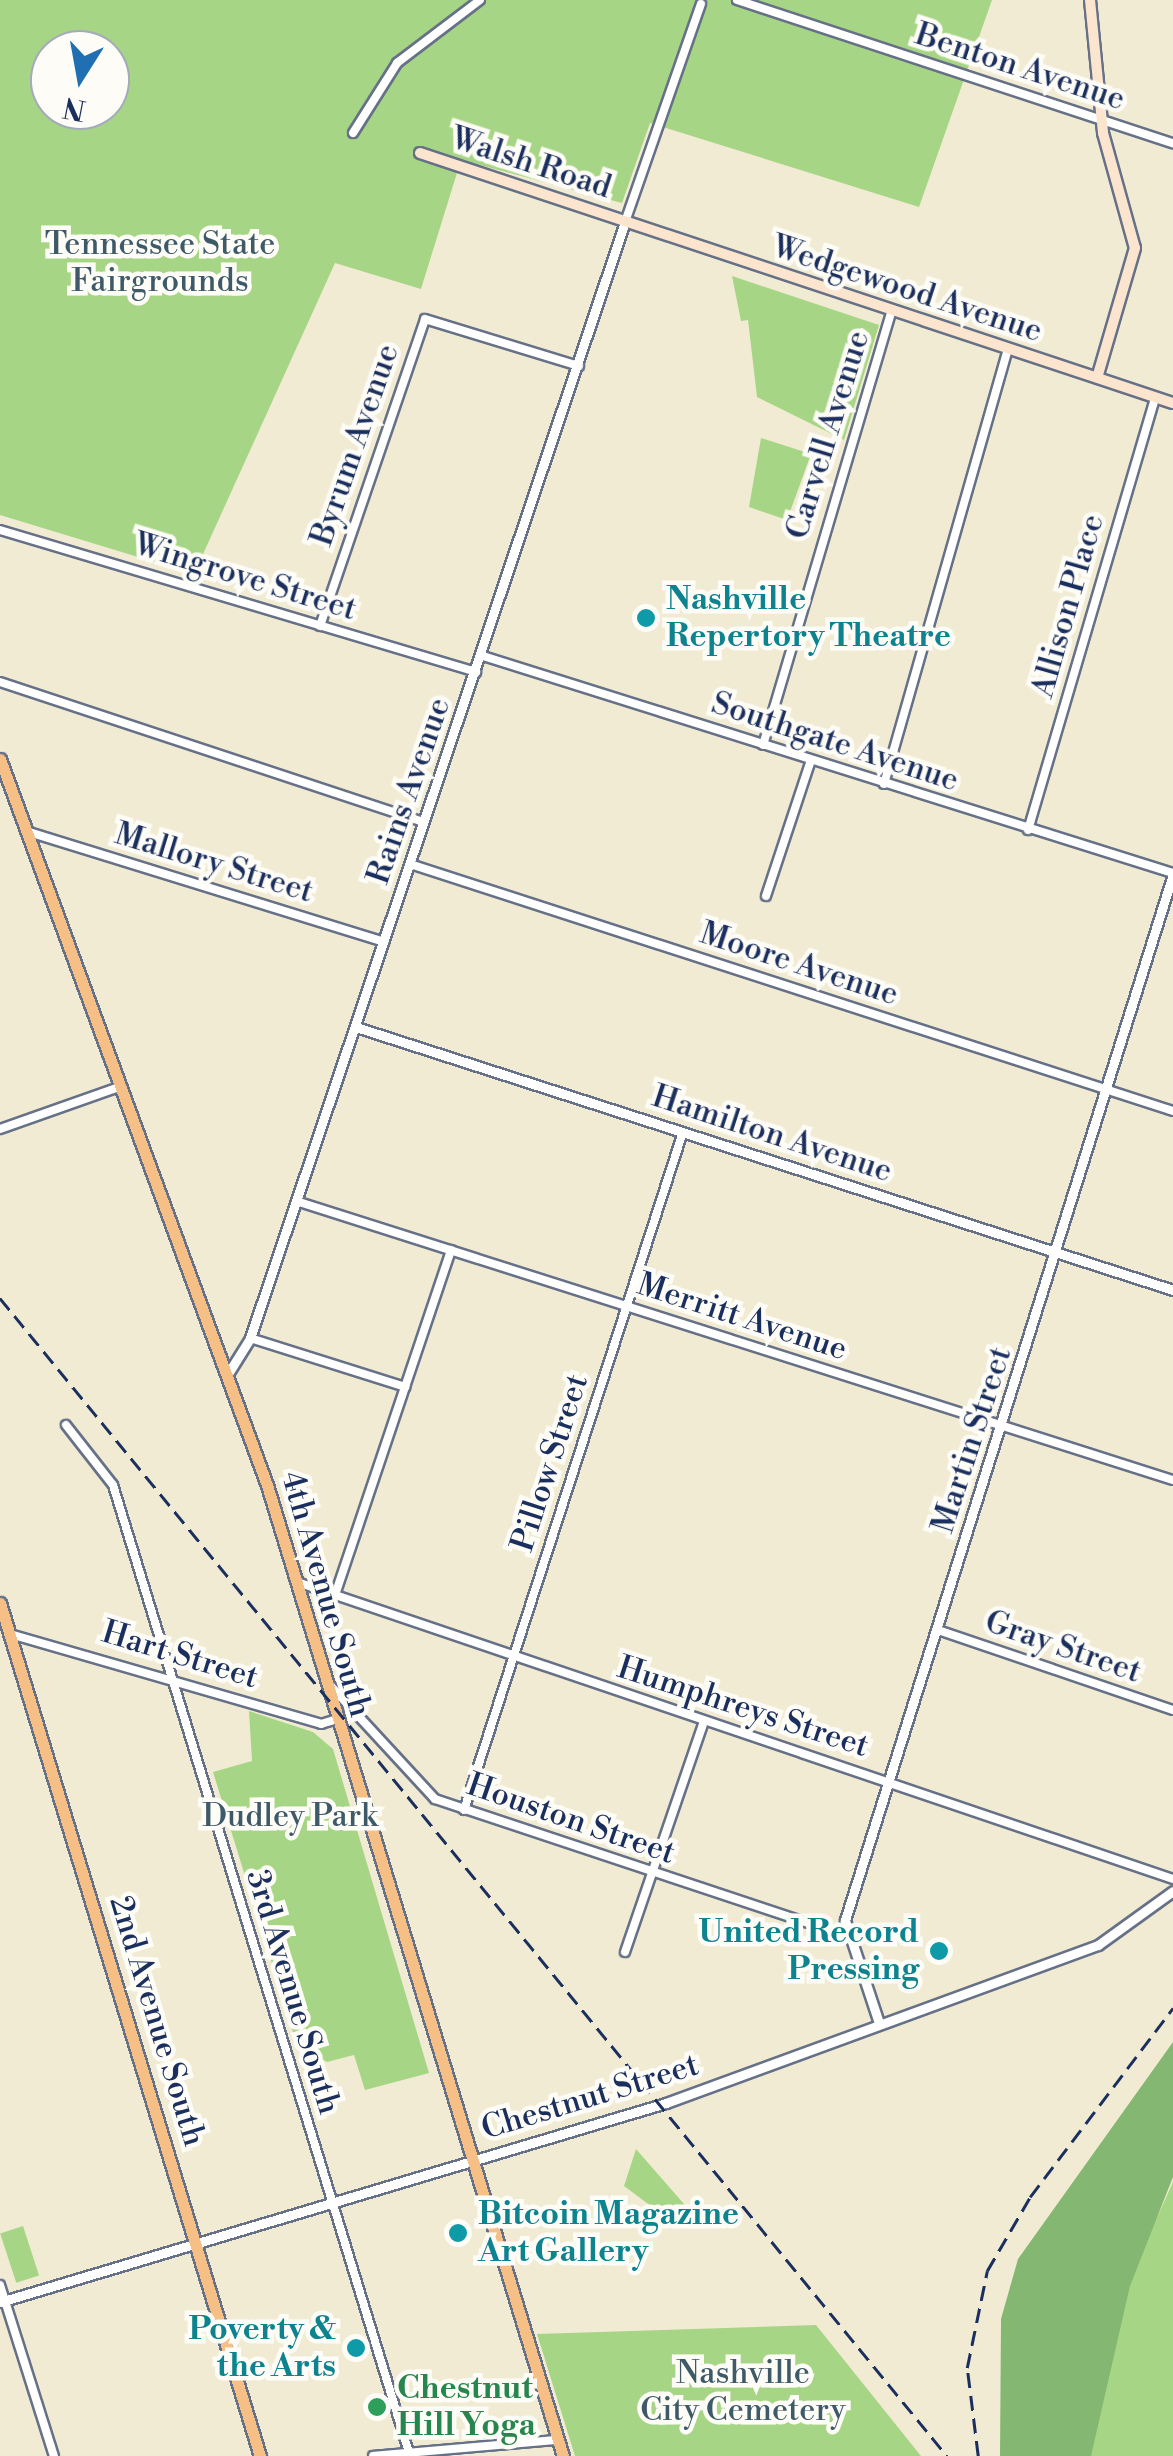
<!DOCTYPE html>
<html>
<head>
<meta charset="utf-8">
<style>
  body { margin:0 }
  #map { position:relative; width:1173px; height:2456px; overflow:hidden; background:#f1ebd3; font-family:"Libre Bodoni",serif }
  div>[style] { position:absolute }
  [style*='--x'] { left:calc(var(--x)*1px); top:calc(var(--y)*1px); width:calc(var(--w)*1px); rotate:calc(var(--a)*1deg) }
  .green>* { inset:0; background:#a6d685; transform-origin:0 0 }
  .forest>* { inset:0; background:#84b772 }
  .roads { filter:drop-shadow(2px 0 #667187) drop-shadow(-2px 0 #667187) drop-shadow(0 2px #667187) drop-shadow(0 -2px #667187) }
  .minor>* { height:8px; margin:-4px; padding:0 4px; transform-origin:4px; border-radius:4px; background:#fff }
  .tertiary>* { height:9px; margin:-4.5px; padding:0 4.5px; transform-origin:4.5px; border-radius:4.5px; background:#fff }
  .secondary>* { height:10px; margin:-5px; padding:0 5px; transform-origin:5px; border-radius:5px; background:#fbe5cf }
  .primary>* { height:11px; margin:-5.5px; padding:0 5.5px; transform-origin:5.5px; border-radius:5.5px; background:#f5bf86 }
  .rail>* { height:2.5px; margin-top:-1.25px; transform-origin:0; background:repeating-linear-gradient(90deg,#1b2f5e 0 15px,transparent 0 23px) }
  .dots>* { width:28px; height:28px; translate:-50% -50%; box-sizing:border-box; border:5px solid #fdfcf7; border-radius:50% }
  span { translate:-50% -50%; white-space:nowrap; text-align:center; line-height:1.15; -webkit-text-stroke:9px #fdfcf7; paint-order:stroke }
  .street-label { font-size:32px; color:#1b2f5e }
  .park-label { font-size:32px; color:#3e5968 }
  .culture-label { font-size:32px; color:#0d838f; font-weight:700 }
  .left { translate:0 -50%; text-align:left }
  .right { translate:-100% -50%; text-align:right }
  .leisure-label { font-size:32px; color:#27864d; font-weight:700 }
  .north { position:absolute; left:30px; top:30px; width:100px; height:100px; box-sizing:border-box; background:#fdfcf7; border:2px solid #a3aaba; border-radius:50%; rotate:191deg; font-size:28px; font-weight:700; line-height:40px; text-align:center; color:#1b2f5e }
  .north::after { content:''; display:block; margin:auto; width:35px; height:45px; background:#1f6fb2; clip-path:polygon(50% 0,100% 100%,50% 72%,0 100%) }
</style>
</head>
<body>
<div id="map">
  <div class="green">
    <div style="clip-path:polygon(evenodd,0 0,992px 0,919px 207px,650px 123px,622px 203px,461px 160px,421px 289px,335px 263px,194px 574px,0 515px,0 0,50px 50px,110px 50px,110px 110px,50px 110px,50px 50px)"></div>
    <div style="clip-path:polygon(732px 276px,879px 325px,844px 440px,757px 397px,748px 320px,741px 321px)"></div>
    <div style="clip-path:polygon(761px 438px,811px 454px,787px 520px,749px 507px)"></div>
    <div style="clip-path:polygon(249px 1711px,313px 1732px,333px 1749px,429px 2073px,365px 2090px,354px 2055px,327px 2062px,297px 2045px,213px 1772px,252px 1761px)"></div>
    <div style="clip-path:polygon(636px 2149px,691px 2212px,667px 2218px,624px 2186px)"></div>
    <div style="clip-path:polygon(1173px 2182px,1173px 2456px,1075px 2456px,1087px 2234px,1155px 2222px)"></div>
    <div style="left:23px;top:2226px;width:52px;height:24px;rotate:72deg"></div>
    <div style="clip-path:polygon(816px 2325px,921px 2456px,575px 2456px,537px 2334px)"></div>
  </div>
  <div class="forest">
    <div style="clip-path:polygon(1173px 2042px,1173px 2177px,1130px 2286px,1091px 2456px,1000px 2456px,1001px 2319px,1018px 2259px)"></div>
  </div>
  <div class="roads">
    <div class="minor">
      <div style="--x:737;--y:0;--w:459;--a:18.2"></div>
      <div style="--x:353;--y:133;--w:83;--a:-57.8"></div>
      <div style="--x:397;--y:63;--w:104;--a:-37.2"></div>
      <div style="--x:625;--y:222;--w:231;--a:-70.8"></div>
      <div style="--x:0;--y:530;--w:497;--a:16.6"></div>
      <div style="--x:320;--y:626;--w:324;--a:-71.1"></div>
      <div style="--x:425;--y:319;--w:161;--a:17"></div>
      <div style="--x:483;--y:656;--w:723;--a:17.46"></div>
      <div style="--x:0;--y:682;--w:446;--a:18.3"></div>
      <div style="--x:763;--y:745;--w:452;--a:-73.5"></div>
      <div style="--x:884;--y:784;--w:452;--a:-74.1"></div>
      <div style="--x:1028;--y:830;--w:450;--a:-73.6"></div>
      <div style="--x:29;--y:832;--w:372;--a:17.2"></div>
      <div style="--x:410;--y:864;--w:802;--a:17.94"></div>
      <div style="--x:766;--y:896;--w:143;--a:-71.7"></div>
      <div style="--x:0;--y:1129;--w:129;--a:-19.4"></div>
      <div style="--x:296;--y:1201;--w:920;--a:17.65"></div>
      <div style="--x:250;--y:1338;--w:163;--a:17.5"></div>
      <div style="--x:66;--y:1425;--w:76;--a:51.9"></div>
      <div style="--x:113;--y:1485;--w:1015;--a:72.99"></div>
      <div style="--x:297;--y:1582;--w:925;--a:18.73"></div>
      <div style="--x:335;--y:1595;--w:364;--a:-71.4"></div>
      <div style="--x:938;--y:1630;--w:248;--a:18.8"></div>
      <div style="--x:10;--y:1634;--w:324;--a:16.1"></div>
      <div style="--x:321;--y:1724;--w:14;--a:-17"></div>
      <div style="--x:327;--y:1682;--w:159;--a:47.3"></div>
      <div style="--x:435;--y:1799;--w:435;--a:18.4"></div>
      <div style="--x:464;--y:1810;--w:712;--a:-72.1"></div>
      <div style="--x:625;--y:1952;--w:244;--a:-71.1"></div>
      <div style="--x:0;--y:2285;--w:179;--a:72.5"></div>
      <div style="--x:373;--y:2456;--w:185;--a:-5"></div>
    </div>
    <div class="tertiary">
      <div style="--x:356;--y:1027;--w:858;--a:17.84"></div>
      <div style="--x:229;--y:1372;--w:40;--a:-58"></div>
      <div style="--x:250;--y:1338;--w:1177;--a:-71.43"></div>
      <div style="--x:878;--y:2020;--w:105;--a:-108.3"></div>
      <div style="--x:845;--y:1920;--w:1096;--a:-72.59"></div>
      <div style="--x:0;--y:2302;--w:695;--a:-16.64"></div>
      <div style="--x:666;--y:2103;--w:460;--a:-20.1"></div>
      <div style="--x:1098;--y:1945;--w:92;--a:-35.8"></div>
    </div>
    <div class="secondary">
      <div style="--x:1090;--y:0;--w:134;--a:84.4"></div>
      <div style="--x:1103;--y:133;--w:119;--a:74.5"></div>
      <div style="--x:1135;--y:248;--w:135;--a:106.3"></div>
      <div style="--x:420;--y:153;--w:793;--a:18.37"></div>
    </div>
    <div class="primary">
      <div style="--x:0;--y:759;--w:774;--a:69.81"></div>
      <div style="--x:267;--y:1485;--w:1015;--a:73.05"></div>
      <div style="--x:0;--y:1603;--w:892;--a:73.05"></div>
    </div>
  </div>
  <div class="rail">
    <div style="--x:0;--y:1298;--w:1496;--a:50.72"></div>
    <div style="--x:978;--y:2456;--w:89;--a:-97.1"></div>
    <div style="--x:967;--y:2368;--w:99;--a:-78.3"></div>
    <div style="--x:987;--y:2271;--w:86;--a:-59.8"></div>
    <div style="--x:1030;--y:2197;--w:237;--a:-52.9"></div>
  </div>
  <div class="dots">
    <div style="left:646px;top:618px;background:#0f9aa8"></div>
    <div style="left:939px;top:1951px;background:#0f9aa8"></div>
    <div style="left:458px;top:2233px;background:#0f9aa8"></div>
    <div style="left:356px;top:2348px;background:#0f9aa8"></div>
    <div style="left:377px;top:2407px;background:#2e9e5b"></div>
  </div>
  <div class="street-label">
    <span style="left:1020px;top:67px;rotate:18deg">Benton Avenue</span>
    <span style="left:531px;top:163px;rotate:18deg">Walsh Road</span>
    <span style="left:907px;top:289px;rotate:18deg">Wedgewood Avenue</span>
    <span style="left:828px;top:435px;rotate:-73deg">Carvell Avenue</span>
    <span style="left:355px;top:445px;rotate:-71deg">Byrum Avenue</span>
    <span style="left:245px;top:577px;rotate:17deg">Wingrove Street</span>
    <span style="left:1068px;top:606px;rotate:-74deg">Allison Place</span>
    <span style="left:835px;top:742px;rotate:18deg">Southgate Avenue</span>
    <span style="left:409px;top:791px;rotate:-71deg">Rains Avenue</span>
    <span style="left:214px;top:863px;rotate:17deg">Mallory Street</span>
    <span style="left:799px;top:964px;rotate:18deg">Moore Avenue</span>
    <span style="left:772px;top:1134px;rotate:18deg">Hamilton Avenue</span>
    <span style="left:742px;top:1317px;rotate:18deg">Merritt Avenue</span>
    <span style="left:972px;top:1440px;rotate:-72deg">Martin Street</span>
    <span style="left:550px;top:1463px;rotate:-72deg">Pillow Street</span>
    <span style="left:326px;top:1594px;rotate:74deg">4th Avenue South</span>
    <span style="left:1063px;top:1647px;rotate:19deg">Gray Street</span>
    <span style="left:180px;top:1655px;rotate:17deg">Hart Street</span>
    <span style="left:743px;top:1707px;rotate:18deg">Humphreys Street</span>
    <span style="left:571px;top:1819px;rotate:19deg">Houston Street</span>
    <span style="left:293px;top:1992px;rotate:73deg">3rd Avenue South</span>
    <span style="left:157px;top:2021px;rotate:73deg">2nd Avenue South</span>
    <span style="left:590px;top:2097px;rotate:-17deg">Chestnut Street</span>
  </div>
  <div class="park-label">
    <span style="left:160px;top:263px">Tennessee State<br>Fairgrounds</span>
    <span style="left:290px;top:1816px">Dudley Park</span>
    <span style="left:743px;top:2392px">Nashville<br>City Cemetery</span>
  </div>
  <div class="culture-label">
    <span class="left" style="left:666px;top:618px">Nashville<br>Repertory Theatre</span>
    <span class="right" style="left:919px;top:1951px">United Record<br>Pressing</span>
    <span class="left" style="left:478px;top:2233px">Bitcoin Magazine<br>Art Gallery</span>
    <span class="right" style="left:336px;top:2348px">Poverty &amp;<br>the Arts</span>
  </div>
  <div class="leisure-label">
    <span class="left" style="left:397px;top:2407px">Chestnut<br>Hill Yoga</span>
  </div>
  <div class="north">N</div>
</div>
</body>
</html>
